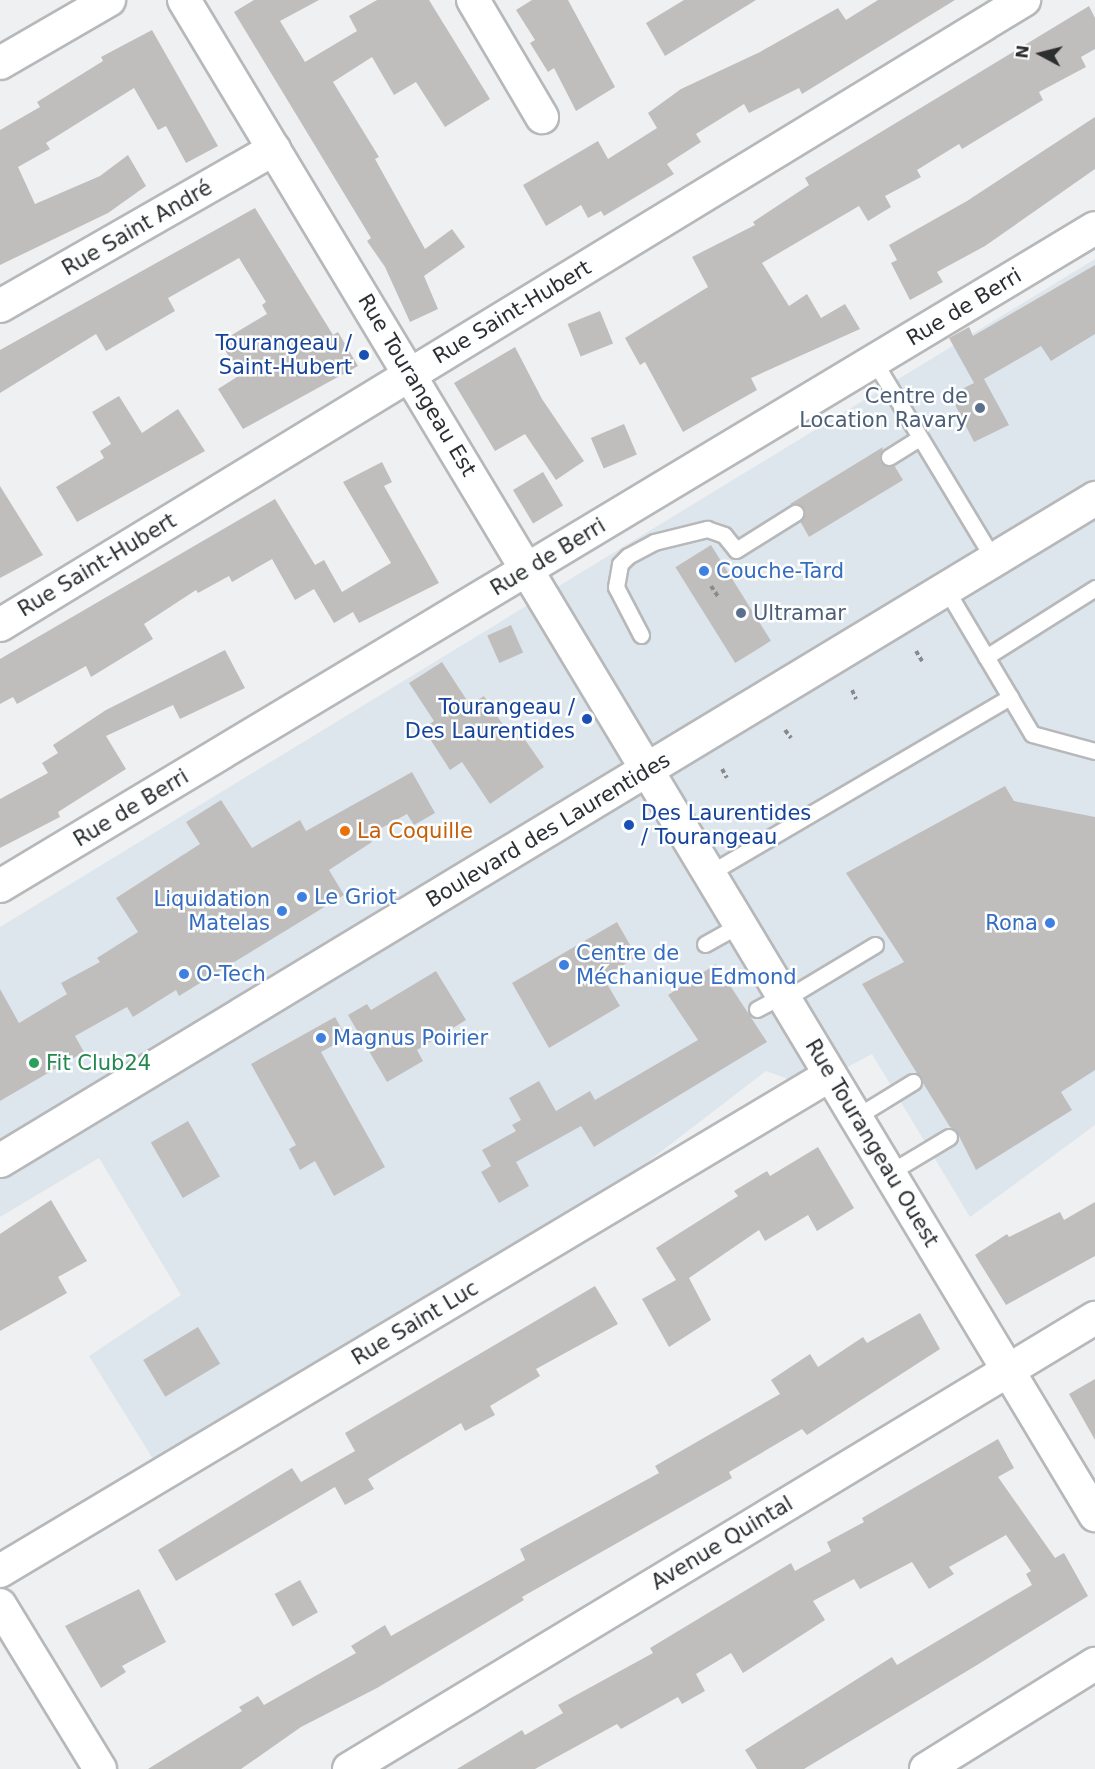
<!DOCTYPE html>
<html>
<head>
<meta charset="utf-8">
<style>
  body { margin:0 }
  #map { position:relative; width:1095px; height:1769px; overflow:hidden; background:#eff0f2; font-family:"DejaVu Sans",sans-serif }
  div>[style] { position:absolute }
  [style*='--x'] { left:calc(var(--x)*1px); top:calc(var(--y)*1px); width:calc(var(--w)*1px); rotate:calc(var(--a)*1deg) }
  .built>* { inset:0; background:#dee6ed }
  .building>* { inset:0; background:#c0bebd; transform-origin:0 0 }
  .path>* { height:4px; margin-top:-2px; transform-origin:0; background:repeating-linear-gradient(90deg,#898a8b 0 4.5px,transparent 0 7.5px) }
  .roads { filter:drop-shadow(2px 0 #b7b8ba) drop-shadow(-2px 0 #b7b8ba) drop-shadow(0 2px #b7b8ba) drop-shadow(0 -2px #b7b8ba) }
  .lane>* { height:15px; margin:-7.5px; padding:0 7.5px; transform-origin:7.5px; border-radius:7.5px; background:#fff }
  .street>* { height:32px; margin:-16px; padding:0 16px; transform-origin:16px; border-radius:16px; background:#fff }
  .secondary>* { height:33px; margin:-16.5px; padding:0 16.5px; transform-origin:16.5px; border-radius:16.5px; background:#fff }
  .dots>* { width:16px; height:16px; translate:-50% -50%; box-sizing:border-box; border:3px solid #fcfeff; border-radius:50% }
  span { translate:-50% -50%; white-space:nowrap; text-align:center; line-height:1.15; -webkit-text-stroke:5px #fcfeff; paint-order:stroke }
  .street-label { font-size:21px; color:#2d2e2e }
  .transit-label { font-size:21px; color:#164399 }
  .right { translate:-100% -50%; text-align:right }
  .left { translate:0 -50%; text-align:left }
  .service-label { font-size:21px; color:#4e5e75 }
  .shop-label { font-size:21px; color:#366cbe }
  .food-label { font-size:21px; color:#c56008 }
  .leisure-label { font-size:21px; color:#27864d }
  .north { position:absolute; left:1011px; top:24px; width:60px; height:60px; -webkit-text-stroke:4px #fcfeff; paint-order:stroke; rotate:277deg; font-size:16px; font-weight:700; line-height:24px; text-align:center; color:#2d2e2e }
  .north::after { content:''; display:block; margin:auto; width:21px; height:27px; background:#2d2e2e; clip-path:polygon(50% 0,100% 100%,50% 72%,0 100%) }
</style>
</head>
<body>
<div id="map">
  <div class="built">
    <div style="clip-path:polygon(1095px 259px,1095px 1125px,970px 1217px,872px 1054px,810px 1087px,766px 1071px,520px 1260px,163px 1475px,89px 1356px,181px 1295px,99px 1158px,0 1217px,0 927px)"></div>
  </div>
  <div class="building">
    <div style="clip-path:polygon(254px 0,319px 0,280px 21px,305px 62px,357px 31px,349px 16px,377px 0,429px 0,490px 99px,445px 127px,416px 82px,394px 95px,372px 57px,333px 82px,379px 157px,375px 159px,425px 249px,452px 229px,465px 247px,424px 276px,438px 309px,410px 322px,385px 267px,367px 241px,371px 238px,234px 12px)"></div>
    <div style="clip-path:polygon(532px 0,568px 0,615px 87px,576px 111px,554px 68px,548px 72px,530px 43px,535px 40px,516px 10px)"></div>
    <div style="clip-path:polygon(684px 0,756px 0,665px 56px,646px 23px)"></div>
    <div style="clip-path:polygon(878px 0,955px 0,802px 94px,799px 88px,749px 113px,744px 104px,696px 134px,701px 142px,667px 164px,674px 174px,604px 216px,601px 211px,588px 218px,581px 205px,546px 226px,523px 185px,598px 141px,608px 159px,657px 128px,648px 113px,681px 89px,760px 52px,838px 8px,846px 20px)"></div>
    <div style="clip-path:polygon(1089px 6px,1095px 18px,1095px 49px,1081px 57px,1086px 67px,1039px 92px,1043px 100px,962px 149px,959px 144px,917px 170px,921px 177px,885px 196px,891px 207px,868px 221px,859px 206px,762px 263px,789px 306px,807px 294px,821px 318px,845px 304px,860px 329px,751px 378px,757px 390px,683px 432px,645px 362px,640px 365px,625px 338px,708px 287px,692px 257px,755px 225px,753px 222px,809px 185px,805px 178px)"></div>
    <div style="clip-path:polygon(152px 30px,218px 146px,186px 163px,166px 126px,158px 130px,134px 88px,46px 143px,50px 149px,18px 167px,35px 204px,100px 176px,128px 155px,146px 186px,108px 213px,0 265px,0 130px,40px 107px,37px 102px,103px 61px,101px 57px)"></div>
    <div style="clip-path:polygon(1095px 117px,1095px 169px,985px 246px,937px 272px,943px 282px,910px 300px,891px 263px,897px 260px,889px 245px,967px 201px)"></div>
    <div style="clip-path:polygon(255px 208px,333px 335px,338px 332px,358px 366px,243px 429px,218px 389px,240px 375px,220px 342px,267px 314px,262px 305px,266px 302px,239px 258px,168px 298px,175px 311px,106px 351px,96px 334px,0 393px,0 350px)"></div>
    <div style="clip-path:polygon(1095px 265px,1095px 334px,1051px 361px,1041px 346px,984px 379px,1009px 425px,974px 442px,950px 395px,974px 383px,949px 338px,969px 327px,973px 336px)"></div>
    <div style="left:600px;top:311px;width:35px;height:35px;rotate:68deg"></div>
    <div style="clip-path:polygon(515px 347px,542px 399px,584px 461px,556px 480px,525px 434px,495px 451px,454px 383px)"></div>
    <div style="clip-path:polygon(119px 396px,142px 433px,178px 409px,205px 451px,77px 522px,56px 487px,104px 458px,100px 451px,111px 444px,92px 412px)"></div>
    <div style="left:624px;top:424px;width:33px;height:36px;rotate:67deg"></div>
    <div style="clip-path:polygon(883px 447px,880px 462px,894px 465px,903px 480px,809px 537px,800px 521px,804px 508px,790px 504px)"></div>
    <div style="clip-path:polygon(382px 462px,392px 482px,384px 486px,439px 583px,359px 623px,353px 612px,334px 623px,314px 589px,295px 600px,272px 559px,232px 582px,229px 576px,198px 593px,196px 590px,144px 624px,153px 639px,91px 677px,86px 666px,17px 704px,13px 697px,0 704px,0 659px,275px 499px,315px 565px,324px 560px,342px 592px,391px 563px,343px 482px)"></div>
    <div style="left:543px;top:472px;width:39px;height:35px;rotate:59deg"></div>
    <div style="clip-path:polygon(0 486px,43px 555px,0 578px)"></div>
    <div style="left:711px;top:545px;width:113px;height:42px;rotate:58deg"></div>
    <div style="left:511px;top:625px;width:30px;height:26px;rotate:66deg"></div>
    <div style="clip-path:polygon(225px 650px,245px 688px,180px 719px,173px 705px,106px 736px,126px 769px,58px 812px,60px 817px,0 848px,0 799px,48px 773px,42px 763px,58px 753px,53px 745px,106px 710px)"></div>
    <div style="clip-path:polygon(442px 662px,470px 705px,484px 696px,513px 740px,521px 734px,544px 767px,490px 804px,462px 762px,450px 770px,423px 728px,434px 721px,409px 683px)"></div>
    <div style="clip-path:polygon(412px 772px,435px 813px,414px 825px,407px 814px,367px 836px,372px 842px,329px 870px,344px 895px,179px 996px,176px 990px,133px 1017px,127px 1007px,75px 1036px,84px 1052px,0 1101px,0 989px,19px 1023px,67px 994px,61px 983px,100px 962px,97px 958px,138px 932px,116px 898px,200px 844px,186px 822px,221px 800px,252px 848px,300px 820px,306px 831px)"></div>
    <div style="clip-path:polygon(1005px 786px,1014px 801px,1095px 817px,1095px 1070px,1061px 1092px,1072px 1110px,976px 1170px,957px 1132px,950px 1127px,862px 984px,904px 962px,846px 873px)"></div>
    <div style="clip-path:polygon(617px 922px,637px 957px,603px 977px,620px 1006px,549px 1048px,512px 983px)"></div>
    <div style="clip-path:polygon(716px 964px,767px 1042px,594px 1147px,581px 1126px,516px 1162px,529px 1186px,499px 1203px,481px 1172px,491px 1166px,482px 1150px,516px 1131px,512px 1125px,521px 1120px,509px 1098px,539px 1081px,556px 1111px,590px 1091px,595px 1100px,698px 1040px,668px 995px)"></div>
    <div style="clip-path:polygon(436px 971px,466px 1020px,417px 1050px,423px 1061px,387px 1082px,348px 1015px,367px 1004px,371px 1010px)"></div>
    <div style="clip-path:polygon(335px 1017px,347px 1038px,321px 1052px,385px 1167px,334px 1196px,315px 1161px,300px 1170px,289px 1149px,296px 1145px,251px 1064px)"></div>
    <div style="left:188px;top:1121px;width:64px;height:43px;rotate:60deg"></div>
    <div style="clip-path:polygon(818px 1147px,854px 1208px,817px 1231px,808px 1215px,765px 1241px,759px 1230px,689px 1278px,711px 1320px,669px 1347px,642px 1299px,676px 1280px,656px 1248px,738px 1196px,734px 1191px,767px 1171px,770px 1176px)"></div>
    <div style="clip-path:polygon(51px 1200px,87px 1261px,58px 1277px,67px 1293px,0 1331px,0 1234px)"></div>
    <div style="clip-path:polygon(1095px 1202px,1095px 1256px,1006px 1305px,975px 1255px,1007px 1234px,1009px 1237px,1060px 1212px,1064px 1220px)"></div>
    <div style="clip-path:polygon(595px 1286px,618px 1324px,536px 1369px,540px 1376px,490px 1406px,495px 1415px,465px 1431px,461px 1423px,368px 1479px,374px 1489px,345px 1505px,335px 1487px,176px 1581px,158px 1550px,292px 1468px,301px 1482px,355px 1451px,345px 1433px)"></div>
    <div style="clip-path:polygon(920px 1313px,940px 1349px,807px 1435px,802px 1429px,729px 1472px,732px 1478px,522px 1597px,524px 1600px,377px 1688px,301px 1727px,241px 1769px,148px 1769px,242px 1711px,239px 1707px,258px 1696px,264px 1705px,356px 1653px,351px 1646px,385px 1625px,391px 1636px,525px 1560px,520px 1549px,659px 1473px,655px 1466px,780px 1394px,771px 1380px,810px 1354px,818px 1367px,863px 1337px,867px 1343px)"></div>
    <div style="left:198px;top:1327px;width:43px;height:64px;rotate:59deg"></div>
    <div style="clip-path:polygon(1095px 1379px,1095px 1440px,1069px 1394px)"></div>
    <div style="clip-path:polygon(998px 1439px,1014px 1468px,998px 1477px,1055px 1558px,1064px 1553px,1088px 1596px,977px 1665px,804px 1769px,757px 1769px,745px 1750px,892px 1657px,897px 1665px,1032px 1585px,1026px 1574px,1031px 1571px,1006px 1535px,949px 1567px,954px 1574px,929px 1589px,912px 1562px,860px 1589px,854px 1579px,813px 1601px,825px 1620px,743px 1673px,731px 1653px,696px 1674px,705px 1691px,682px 1704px,678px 1697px,621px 1729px,617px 1724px,535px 1769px,457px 1769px,522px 1730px,525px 1735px,563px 1713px,558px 1705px,653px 1653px,650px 1648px,791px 1563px,795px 1571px,831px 1551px,827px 1542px,864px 1522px,862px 1518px)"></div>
    <div style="left:300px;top:1580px;width:37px;height:29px;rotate:61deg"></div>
    <div style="clip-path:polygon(139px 1589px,166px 1642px,122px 1666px,126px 1672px,101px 1688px,65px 1626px)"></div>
  </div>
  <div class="path">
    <div style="--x:711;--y:586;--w:14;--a:56"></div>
    <div style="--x:916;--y:651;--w:12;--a:59"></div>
    <div style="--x:852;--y:690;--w:10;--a:66"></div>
    <div style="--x:785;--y:730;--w:10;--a:53"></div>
    <div style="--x:722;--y:769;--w:10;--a:61"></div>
  </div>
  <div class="roads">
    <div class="lane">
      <div style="--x:874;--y:361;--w:232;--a:58.9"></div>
      <div style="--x:889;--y:457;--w:36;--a:-32"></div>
      <div style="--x:641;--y:635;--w:54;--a:-117.5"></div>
      <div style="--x:616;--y:587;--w:23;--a:-80"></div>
      <div style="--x:620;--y:564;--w:11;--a:-45"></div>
      <div style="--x:628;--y:556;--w:30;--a:-28"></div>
      <div style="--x:654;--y:542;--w:55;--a:-13.8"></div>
      <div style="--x:707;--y:529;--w:18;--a:19"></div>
      <div style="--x:724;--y:535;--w:19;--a:51"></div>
      <div style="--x:736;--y:550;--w:70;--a:-32.1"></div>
      <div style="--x:986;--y:657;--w:129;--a:-32.3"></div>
      <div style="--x:1010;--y:697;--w:43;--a:59.3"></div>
      <div style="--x:1032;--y:734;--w:65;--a:15.1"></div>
      <div style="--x:710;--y:873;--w:348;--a:-30.4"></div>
      <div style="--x:1010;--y:697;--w:126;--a:-120.7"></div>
      <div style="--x:705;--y:944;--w:41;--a:-29.1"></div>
      <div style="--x:785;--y:999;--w:105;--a:-31"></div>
      <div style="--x:757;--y:1009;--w:30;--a:-28"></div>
      <div style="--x:856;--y:1117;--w:67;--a:-31.6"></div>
      <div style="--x:889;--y:1173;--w:70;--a:-31"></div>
    </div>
    <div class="street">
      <div style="--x:184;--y:0;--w:1768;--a:58.98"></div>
      <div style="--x:473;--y:0;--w:136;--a:59.5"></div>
      <div style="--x:0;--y:63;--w:126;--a:-30"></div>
      <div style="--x:0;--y:306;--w:316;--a:-29.8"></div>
      <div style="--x:0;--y:625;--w:1200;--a:-31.4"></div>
      <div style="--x:0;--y:886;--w:1277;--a:-31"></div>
      <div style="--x:0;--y:1571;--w:967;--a:-30.86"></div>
      <div style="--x:0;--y:1605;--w:192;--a:58.6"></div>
      <div style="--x:349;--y:1769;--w:872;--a:-31.16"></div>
      <div style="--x:926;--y:1769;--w:199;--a:-31.9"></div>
    </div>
    <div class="secondary">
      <div style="--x:0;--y:1160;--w:1280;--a:-31.16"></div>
    </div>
  </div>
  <div class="dots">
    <div style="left:364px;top:355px;background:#1a4fb4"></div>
    <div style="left:980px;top:408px;background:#5c6f8a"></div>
    <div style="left:704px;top:571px;background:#3f7fe0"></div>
    <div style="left:741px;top:613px;background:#5c6f8a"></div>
    <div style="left:587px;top:719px;background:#1a4fb4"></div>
    <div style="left:629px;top:825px;background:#1a4fb4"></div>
    <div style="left:345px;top:831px;background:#e8710a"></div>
    <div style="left:302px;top:897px;background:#3f7fe0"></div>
    <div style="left:282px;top:911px;background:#3f7fe0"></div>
    <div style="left:1050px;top:923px;background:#3f7fe0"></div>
    <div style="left:564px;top:965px;background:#3f7fe0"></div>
    <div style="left:184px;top:974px;background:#3f7fe0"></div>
    <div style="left:321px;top:1038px;background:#3f7fe0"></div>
    <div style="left:34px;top:1063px;background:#2e9e5b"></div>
  </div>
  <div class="street-label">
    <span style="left:137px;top:228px;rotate:-30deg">Rue Saint André</span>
    <span style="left:964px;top:307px;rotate:-31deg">Rue de Berri</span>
    <span style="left:512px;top:312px;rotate:-31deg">Rue Saint-Hubert</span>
    <span style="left:417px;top:385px;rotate:59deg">Rue Tourangeau Est</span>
    <span style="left:548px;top:557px;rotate:-31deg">Rue de Berri</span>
    <span style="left:97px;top:565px;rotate:-31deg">Rue Saint-Hubert</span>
    <span style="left:131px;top:808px;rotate:-31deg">Rue de Berri</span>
    <span style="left:548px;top:830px;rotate:-31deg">Boulevard des Laurentides</span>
    <span style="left:872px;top:1143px;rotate:59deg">Rue Tourangeau Ouest</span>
    <span style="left:415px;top:1323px;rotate:-31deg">Rue Saint Luc</span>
    <span style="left:722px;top:1543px;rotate:-31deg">Avenue Quintal</span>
  </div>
  <div class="transit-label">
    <span class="right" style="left:352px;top:355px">Tourangeau /<br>Saint-Hubert</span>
    <span class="right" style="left:575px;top:719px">Tourangeau /<br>Des Laurentides</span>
    <span class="left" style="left:641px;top:825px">Des Laurentides<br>/ Tourangeau</span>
  </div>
  <div class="service-label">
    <span class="right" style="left:968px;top:408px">Centre de<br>Location Ravary</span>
    <span class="left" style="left:753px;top:613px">Ultramar</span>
  </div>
  <div class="shop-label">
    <span class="left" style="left:716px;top:571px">Couche-Tard</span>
    <span class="left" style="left:314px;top:897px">Le Griot</span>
    <span class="right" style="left:270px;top:911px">Liquidation<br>Matelas</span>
    <span class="right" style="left:1038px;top:923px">Rona</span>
    <span class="left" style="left:576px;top:965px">Centre de<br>Méchanique Edmond</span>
    <span class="left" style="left:196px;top:974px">O-Tech</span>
    <span class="left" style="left:333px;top:1038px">Magnus Poirier</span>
  </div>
  <div class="food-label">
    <span class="left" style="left:357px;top:831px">La Coquille</span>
  </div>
  <div class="leisure-label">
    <span class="left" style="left:46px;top:1063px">Fit Club24</span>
  </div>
  <div class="north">N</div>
</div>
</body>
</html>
